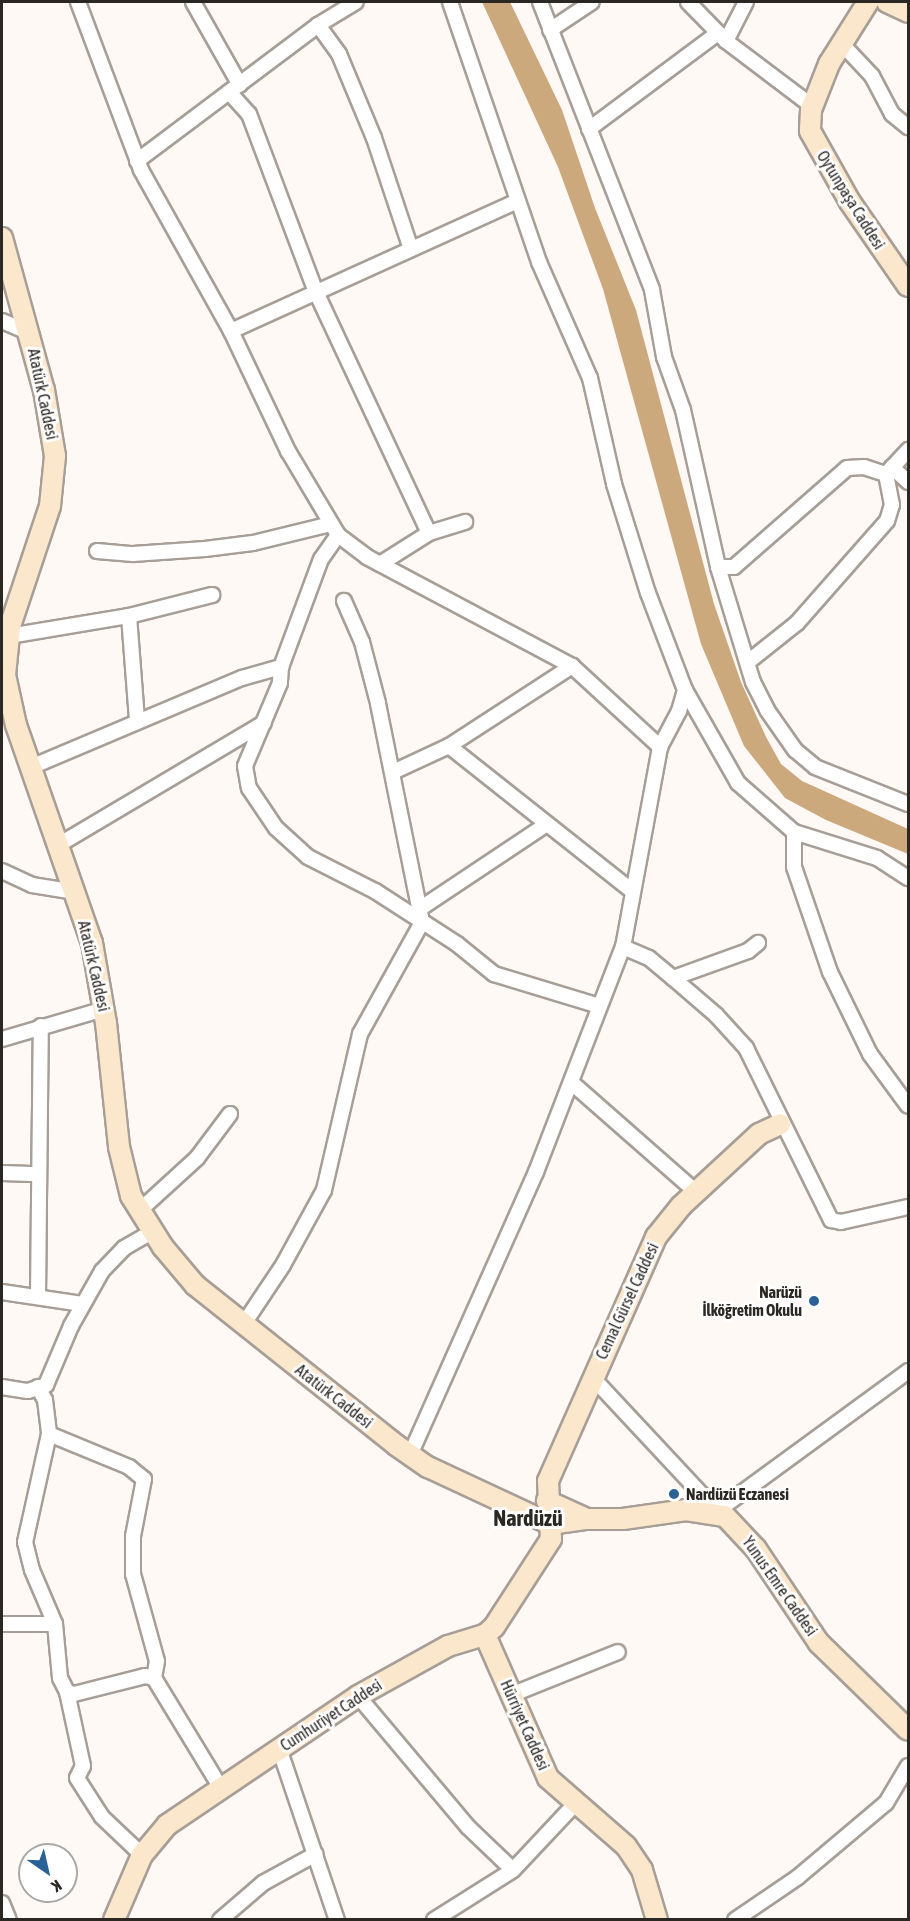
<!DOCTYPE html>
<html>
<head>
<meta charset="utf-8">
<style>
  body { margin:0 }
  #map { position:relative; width:910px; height:1921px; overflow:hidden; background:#fef9f4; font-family:"Asap Condensed",sans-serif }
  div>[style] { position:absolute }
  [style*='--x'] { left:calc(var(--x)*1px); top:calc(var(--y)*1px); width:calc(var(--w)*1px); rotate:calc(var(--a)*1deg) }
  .water>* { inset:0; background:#cca87d }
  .roads { filter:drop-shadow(2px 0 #a79f97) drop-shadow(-2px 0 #a79f97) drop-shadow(0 2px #a79f97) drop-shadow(0 -2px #a79f97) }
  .street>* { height:14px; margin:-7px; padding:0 7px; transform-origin:7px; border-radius:7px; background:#fff }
  .secondary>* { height:20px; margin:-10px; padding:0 10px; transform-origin:10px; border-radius:10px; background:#fbe7cb }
  .dots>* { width:16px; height:16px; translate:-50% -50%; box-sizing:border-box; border:3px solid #fff; border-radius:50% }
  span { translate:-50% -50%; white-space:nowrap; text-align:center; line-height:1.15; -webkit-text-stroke:6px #fff; paint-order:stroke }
  .street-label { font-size:16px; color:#2b2824 }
  .poi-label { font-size:16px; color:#2b2824; font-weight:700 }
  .right { translate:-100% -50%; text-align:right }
  .left { translate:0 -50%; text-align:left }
  .district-label { font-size:22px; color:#2b2824; font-weight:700 }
  .frame { position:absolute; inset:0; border:3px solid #2b2824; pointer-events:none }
  .north { position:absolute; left:18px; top:1843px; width:60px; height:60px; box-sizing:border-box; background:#fff; border:2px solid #aaa9a7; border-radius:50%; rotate:146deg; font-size:16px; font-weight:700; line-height:24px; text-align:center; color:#2b2824 }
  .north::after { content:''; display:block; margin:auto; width:21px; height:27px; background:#296199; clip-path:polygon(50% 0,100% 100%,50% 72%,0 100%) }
</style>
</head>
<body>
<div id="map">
  <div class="water">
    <div style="clip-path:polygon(482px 2px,510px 2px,562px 110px,595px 208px,636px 310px,714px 604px,741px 682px,766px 737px,781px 764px,802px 781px,908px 829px,908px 854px,826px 820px,785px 798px,744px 746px,701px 644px,603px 289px,558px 167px)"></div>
  </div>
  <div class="roads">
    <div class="street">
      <div style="--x:78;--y:2;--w:179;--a:69.4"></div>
      <div style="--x:141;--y:170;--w:184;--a:60.8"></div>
      <div style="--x:231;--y:331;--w:133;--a:64.6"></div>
      <div style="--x:288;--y:451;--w:98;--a:59.2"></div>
      <div style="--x:338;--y:535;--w:36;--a:37"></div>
      <div style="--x:367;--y:557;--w:232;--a:28"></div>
      <div style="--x:572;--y:666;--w:120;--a:42.6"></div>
      <div style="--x:193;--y:2;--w:95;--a:60.5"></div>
      <div style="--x:450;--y:2;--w:275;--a:71.1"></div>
      <div style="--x:539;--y:262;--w:127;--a:66.3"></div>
      <div style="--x:590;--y:378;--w:109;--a:77.2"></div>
      <div style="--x:614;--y:484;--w:114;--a:72.7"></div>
      <div style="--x:648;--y:593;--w:104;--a:69.1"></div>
      <div style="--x:685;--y:690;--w:107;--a:60.3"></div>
      <div style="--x:738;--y:783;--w:74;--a:41.2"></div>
      <div style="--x:794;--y:832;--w:87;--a:17.4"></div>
      <div style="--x:877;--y:858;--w:37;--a:33"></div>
      <div style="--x:540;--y:2;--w:309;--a:68.7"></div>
      <div style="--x:652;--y:290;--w:68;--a:79.8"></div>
      <div style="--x:664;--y:357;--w:56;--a:70.3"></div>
      <div style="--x:683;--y:410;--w:161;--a:77.4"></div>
      <div style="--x:718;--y:567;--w:120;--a:73.1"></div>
      <div style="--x:753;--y:682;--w:31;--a:63"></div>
      <div style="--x:767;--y:710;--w:49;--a:55"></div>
      <div style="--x:795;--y:750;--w:26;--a:40"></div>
      <div style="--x:815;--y:767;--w:100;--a:21.7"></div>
      <div style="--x:688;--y:2;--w:54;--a:45.7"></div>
      <div style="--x:726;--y:41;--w:108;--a:37.1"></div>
      <div style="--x:318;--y:25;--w:36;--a:54"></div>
      <div style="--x:339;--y:54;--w:91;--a:67.4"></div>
      <div style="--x:374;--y:138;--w:117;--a:71.6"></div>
      <div style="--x:550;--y:30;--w:50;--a:-33.7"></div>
      <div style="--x:726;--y:41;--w:44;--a:-62.9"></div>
      <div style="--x:842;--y:44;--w:44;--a:46.8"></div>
      <div style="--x:872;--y:76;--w:43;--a:62.2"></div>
      <div style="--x:892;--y:114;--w:21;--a:39"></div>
      <div style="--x:229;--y:92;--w:30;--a:48"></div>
      <div style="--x:249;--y:114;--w:190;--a:69.4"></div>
      <div style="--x:316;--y:292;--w:266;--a:64.9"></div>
      <div style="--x:589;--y:129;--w:161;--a:-36.7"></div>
      <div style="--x:137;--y:161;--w:226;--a:-36.9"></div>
      <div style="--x:318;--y:25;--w:44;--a:-31.2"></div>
      <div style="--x:2;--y:321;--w:30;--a:23"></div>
      <div style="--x:231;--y:331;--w:314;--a:-24.4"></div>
      <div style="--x:892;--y:467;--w:22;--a:43"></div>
      <div style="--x:886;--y:474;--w:33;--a:-47"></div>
      <div style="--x:338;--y:535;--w:29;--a:125"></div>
      <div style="--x:321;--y:559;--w:115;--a:110.3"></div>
      <div style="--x:281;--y:667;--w:16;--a:94"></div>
      <div style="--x:280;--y:683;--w:90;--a:112.9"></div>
      <div style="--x:245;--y:766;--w:22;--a:80"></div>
      <div style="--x:249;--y:788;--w:48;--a:56"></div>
      <div style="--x:276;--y:828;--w:43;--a:42.2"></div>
      <div style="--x:308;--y:857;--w:75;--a:26.9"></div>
      <div style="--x:375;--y:891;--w:98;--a:32.9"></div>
      <div style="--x:457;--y:944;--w:48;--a:39"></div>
      <div style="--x:494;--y:974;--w:110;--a:16.9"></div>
      <div style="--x:97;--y:551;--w:36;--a:5"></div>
      <div style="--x:133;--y:554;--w:72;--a:-4"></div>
      <div style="--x:205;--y:549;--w:48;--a:-7.1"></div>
      <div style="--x:253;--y:543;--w:80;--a:-13.7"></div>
      <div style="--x:380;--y:564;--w:58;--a:-32.3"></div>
      <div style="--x:429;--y:533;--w:38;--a:-17"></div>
      <div style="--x:718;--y:567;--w:16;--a:0"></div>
      <div style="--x:734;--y:567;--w:150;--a:-41.2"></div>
      <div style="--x:847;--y:468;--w:17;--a:-3"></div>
      <div style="--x:864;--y:467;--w:23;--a:18"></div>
      <div style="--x:129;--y:616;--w:86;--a:-14.2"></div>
      <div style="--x:9;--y:636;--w:122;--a:-9.5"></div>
      <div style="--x:129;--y:616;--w:105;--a:85.6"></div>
      <div style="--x:748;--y:662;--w:63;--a:-38.5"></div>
      <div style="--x:797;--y:623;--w:136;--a:-48.6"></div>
      <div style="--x:887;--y:521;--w:17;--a:-73"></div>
      <div style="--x:892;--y:505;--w:32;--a:-101"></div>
      <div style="--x:449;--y:746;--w:232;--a:38.4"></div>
      <div style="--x:31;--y:767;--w:229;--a:-22.9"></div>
      <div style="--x:242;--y:678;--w:41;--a:-15.8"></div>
      <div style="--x:393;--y:772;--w:62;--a:-24.9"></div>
      <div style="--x:449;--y:746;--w:147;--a:-33"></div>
      <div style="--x:794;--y:832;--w:35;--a:90"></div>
      <div style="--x:794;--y:867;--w:111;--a:71.1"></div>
      <div style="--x:830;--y:972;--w:91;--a:64"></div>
      <div style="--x:870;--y:1054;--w:64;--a:53.8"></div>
      <div style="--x:60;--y:844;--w:237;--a:-30.7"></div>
      <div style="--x:2;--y:871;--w:33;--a:25"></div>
      <div style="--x:32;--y:885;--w:44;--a:9.2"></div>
      <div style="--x:418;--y:910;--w:155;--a:-33.7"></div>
      <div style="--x:623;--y:947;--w:28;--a:23"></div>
      <div style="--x:649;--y:958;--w:31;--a:40"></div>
      <div style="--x:673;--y:978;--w:57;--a:40.7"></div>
      <div style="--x:716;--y:1015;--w:45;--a:47.7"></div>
      <div style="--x:746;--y:1048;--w:192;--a:63.7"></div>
      <div style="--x:831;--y:1220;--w:10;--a:11"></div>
      <div style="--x:841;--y:1222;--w:69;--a:-12.6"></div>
      <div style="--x:673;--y:978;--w:80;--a:-19.8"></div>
      <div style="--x:748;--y:951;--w:13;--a:-39"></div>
      <div style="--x:2;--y:1039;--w:106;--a:-16.4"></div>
      <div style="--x:572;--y:1083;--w:165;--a:41.3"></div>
      <div style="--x:2;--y:1173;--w:37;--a:2"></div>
      <div style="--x:139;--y:1211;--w:79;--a:-42.4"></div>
      <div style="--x:197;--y:1158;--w:55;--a:-53.1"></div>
      <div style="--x:2;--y:1292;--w:81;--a:8.5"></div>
      <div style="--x:38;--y:1296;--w:270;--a:-89.4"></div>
      <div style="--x:243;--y:1325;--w:72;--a:-56.3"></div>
      <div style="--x:283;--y:1265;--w:85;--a:-61.3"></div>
      <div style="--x:324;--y:1190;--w:160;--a:-77"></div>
      <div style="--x:360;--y:1034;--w:128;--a:-61"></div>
      <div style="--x:422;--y:922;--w:223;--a:-101.4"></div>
      <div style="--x:378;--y:703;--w:63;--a:-104.7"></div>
      <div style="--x:362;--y:642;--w:45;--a:-113.7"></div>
      <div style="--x:592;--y:1377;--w:183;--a:47"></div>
      <div style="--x:717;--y:1511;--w:237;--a:-36.2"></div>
      <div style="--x:2;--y:1387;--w:26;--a:9"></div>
      <div style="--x:28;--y:1391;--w:19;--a:-18"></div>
      <div style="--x:46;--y:1385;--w:64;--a:-67"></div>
      <div style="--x:71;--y:1326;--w:63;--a:-60.6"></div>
      <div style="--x:102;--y:1271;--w:32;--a:-46"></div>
      <div style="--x:124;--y:1248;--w:32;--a:-30"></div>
      <div style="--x:38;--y:1387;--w:15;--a:62"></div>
      <div style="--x:45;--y:1400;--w:34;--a:83"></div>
      <div style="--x:49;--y:1434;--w:111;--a:102.5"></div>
      <div style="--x:25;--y:1542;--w:29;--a:76"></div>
      <div style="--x:32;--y:1570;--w:59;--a:66.9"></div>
      <div style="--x:55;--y:1624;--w:54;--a:84.7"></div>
      <div style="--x:60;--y:1678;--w:16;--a:63"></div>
      <div style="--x:67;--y:1692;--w:7;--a:16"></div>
      <div style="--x:74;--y:1694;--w:73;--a:-14.2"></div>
      <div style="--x:145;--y:1676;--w:9;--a:13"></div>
      <div style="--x:154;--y:1678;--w:129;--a:58.7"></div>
      <div style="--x:49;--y:1434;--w:87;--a:22.4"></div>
      <div style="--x:129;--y:1467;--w:19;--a:39"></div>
      <div style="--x:144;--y:1479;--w:58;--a:100.9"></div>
      <div style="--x:133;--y:1536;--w:38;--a:90"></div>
      <div style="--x:133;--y:1574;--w:90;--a:74.6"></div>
      <div style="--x:157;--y:1661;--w:17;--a:100"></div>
      <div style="--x:410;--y:1455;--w:310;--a:-66"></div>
      <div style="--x:536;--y:1172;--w:241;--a:-68.9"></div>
      <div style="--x:623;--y:947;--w:203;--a:-79.5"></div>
      <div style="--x:660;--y:747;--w:41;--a:-62.2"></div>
      <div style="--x:679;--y:711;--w:22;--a:-74"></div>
      <div style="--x:2;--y:1624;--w:53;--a:0"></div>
      <div style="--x:67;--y:1692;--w:76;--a:77.8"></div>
      <div style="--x:83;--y:1766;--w:13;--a:117"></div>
      <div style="--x:77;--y:1778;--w:46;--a:57.3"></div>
      <div style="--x:102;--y:1817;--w:55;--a:43.5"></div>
      <div style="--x:511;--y:1695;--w:115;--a:-21.9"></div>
      <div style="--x:358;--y:1696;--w:171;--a:50"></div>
      <div style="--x:468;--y:1827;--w:62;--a:43.7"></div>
      <div style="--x:279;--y:1748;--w:182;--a:71.4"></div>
      <div style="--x:2;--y:1903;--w:18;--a:68"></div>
      <div style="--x:220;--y:1920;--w:57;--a:-40.7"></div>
      <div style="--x:263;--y:1883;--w:60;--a:-28.7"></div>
      <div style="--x:434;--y:1920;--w:93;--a:-32.3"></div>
      <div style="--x:513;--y:1870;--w:91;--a:-46.8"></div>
      <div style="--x:735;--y:1920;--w:76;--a:-34.3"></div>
      <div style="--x:798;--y:1877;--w:115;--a:-40.1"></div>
      <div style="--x:886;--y:1803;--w:43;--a:-59.3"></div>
    </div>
    <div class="secondary">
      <div style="--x:868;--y:2;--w:73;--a:122.2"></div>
      <div style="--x:829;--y:64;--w:49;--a:111.4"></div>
      <div style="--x:811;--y:110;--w:21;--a:93"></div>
      <div style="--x:810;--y:131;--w:81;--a:60.6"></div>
      <div style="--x:850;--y:202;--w:102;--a:55.4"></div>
      <div style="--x:887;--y:2;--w:23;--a:25"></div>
      <div style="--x:2;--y:238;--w:158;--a:74.6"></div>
      <div style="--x:44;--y:390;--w:67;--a:80.5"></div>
      <div style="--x:55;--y:456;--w:50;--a:95.7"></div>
      <div style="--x:50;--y:506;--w:126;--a:108.4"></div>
      <div style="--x:10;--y:626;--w:49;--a:95.8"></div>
      <div style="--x:5;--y:675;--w:51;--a:77.6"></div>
      <div style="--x:16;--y:725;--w:231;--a:70.8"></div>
      <div style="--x:92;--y:943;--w:81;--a:80.1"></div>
      <div style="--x:106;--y:1023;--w:125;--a:84"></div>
      <div style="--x:119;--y:1147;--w:50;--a:76.2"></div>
      <div style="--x:131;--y:1196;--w:60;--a:57.9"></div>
      <div style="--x:163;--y:1247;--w:50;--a:49.9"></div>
      <div style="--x:195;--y:1285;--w:257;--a:38.5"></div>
      <div style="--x:396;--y:1445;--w:39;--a:35"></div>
      <div style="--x:428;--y:1467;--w:135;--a:25"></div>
      <div style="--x:550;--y:1524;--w:37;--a:-8"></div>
      <div style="--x:587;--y:1519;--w:44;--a:-155.8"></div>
      <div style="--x:587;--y:1519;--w:36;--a:0"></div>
      <div style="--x:623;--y:1519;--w:64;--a:-8.1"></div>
      <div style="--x:686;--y:1510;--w:39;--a:9"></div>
      <div style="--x:725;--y:1516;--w:45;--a:46.8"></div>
      <div style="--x:756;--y:1549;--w:113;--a:56.2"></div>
      <div style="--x:819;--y:1643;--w:124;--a:44.3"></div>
      <div style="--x:485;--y:1635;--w:156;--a:66.2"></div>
      <div style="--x:548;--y:1778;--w:103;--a:41.1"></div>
      <div style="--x:626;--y:1846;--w:29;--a:56"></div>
      <div style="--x:642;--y:1870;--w:52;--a:73.3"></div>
      <div style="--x:114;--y:1920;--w:71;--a:-66.7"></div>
      <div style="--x:142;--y:1855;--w:39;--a:-50"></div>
      <div style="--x:167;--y:1825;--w:230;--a:-34"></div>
      <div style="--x:358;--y:1696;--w:103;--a:-29.1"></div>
      <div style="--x:448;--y:1646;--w:39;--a:-17"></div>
      <div style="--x:485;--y:1635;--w:12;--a:-42"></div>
      <div style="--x:494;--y:1627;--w:105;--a:-57.1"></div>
      <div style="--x:551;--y:1539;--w:58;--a:-93"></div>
      <div style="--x:548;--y:1481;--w:267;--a:-66.1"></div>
      <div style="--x:656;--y:1237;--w:40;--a:-51"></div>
      <div style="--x:681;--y:1206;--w:106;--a:-42.7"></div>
      <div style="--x:759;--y:1134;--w:23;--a:-25"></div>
    </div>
  </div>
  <div class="dots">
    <div style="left:814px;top:1301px;background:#296199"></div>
    <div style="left:674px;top:1494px;background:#296199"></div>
  </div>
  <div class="street-label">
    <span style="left:851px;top:200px;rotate:58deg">Oytunpaşa Caddesi</span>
    <span style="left:43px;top:394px;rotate:78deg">Atatürk Caddesi</span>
    <span style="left:94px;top:966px;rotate:77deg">Atatürk Caddesi</span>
    <span style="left:627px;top:1301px;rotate:-65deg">Cemal Gürsel Caddesi</span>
    <span style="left:334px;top:1396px;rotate:38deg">Atatürk Caddesi</span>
    <span style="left:780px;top:1586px;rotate:55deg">Yunus Emre Caddesi</span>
    <span style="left:331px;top:1715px;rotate:-33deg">Cumhuriyet Caddesi</span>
    <span style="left:525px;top:1725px;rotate:66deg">Hürriyet Caddesi</span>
  </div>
  <div class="poi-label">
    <span class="right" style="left:802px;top:1301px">Narüzü<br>İlköğretim Okulu</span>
    <span class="left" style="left:686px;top:1494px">Nardüzü Eczanesi</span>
  </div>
  <div class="district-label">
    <span style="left:528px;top:1519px">Nardüzü</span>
  </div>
  <div class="frame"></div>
  <div class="north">K</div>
</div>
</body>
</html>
